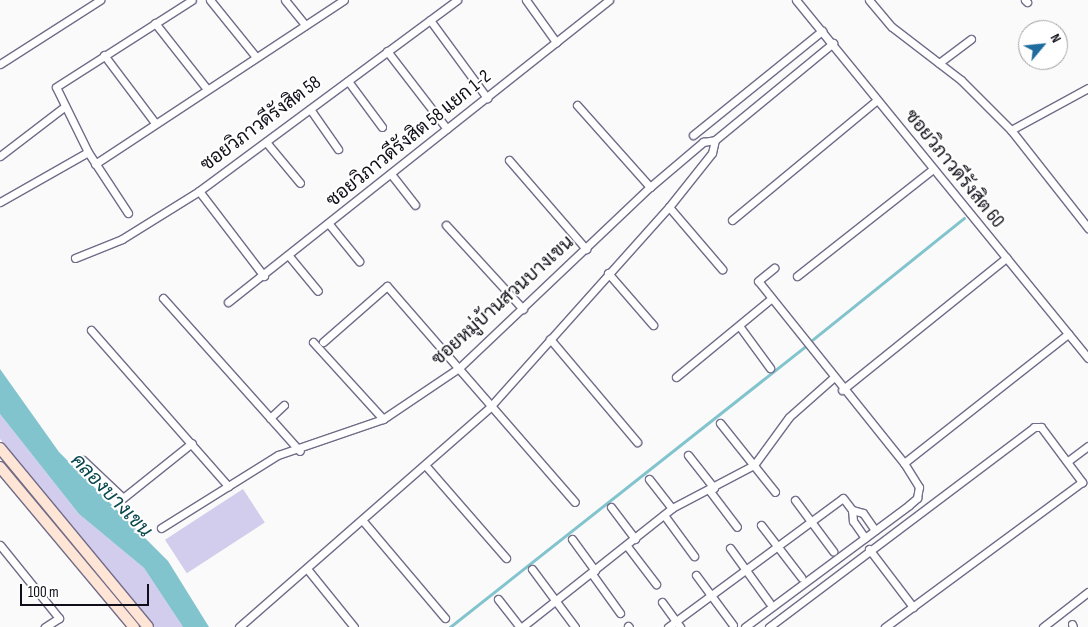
<!DOCTYPE html>
<html>
<head>
<meta charset="utf-8">
<style>
  body { margin:0 }
  #map { position:relative; width:1088px; height:627px; overflow:hidden; background:#fafafa; font-family:"Sofia Sans Condensed",Sarabun,sans-serif }
  div>[style] { position:absolute }
  [style*='--x'] { left:calc(var(--x)*1px); top:calc(var(--y)*1px); width:calc(var(--w)*1px); rotate:calc(var(--a)*1deg) }
  .green>* { inset:0; background:#d2cced; transform-origin:0 0 }
  .water>* { inset:0; background:#82c4cd }
  .stream>* { height:2.5px; margin:-1.25px; padding:0 1.25px; transform-origin:1.25px; border-radius:1.25px; background:#82c4cd }
  .roads { filter:drop-shadow(1px 0 #716c88) drop-shadow(-1px 0 #716c88) drop-shadow(0 1px #716c88) drop-shadow(0 -1px #716c88) }
  .street>* { height:7px; margin:-3.5px; padding:0 3.5px; transform-origin:3.5px; border-radius:3.5px; background:#fff }
  .secondary>* { height:10px; margin:-5px; padding:0 5px; transform-origin:5px; border-radius:5px; background:#ffe5d6 }
  span { translate:-50% -50%; white-space:nowrap; text-align:center; line-height:1.15; -webkit-text-stroke:4px #fff; paint-order:stroke }
  .street-label { font-size:19px; color:#100e18 }
  .water-label { font-size:20px; color:#09484e; font-style:italic }
  .north { position:absolute; left:1018px; top:20px; width:50px; height:50px; box-sizing:border-box; background:#fff; border:1px solid #9f9fa3; border-radius:50%; rotate:62deg; font-size:14px; font-weight:700; line-height:20px; text-align:center; color:#100e18 }
  .north::after { content:''; display:block; margin:auto; width:18px; height:22px; background:#1e6b9e; clip-path:polygon(50% 0,100% 100%,50% 72%,0 100%) }
  .scale { position:absolute; left:20px; top:584px; width:129px; height:22px; box-sizing:border-box; border:2px solid #100e18; border-top:0; padding-left:6px; font-size:15px; line-height:18px; white-space:nowrap; color:#100e18; -webkit-text-stroke:4px #fff; paint-order:stroke }
</style>
</head>
<body>
<div id="map">
  <div class="green">
    <div style="clip-path:polygon(0 414px,79px 514px,144px 568px,183px 627px,154px 627px,0 439px)"></div>
    <div style="left:243px;top:489px;width:40px;height:93px;rotate:57deg"></div>
  </div>
  <div class="water">
    <div style="clip-path:polygon(0 369px,59px 452px,168px 561px,209px 627px,183px 627px,144px 568px,79px 514px,0 414px)"></div>
  </div>
  <div class="stream">
    <div style="--x:811;--y:341;--w:196;--a:-38.8"></div>
    <div style="--x:450;--y:627;--w:451;--a:-38.3"></div>
  </div>
  <div class="roads">
    <div class="street">
      <div style="--x:210;--y:0;--w:73;--a:51.1"></div>
      <div style="--x:285;--y:0;--w:32;--a:51"></div>
      <div style="--x:526;--y:0;--w:52;--a:54.5"></div>
      <div style="--x:796;--y:0;--w:462;--a:50.8"></div>
      <div style="--x:869;--y:0;--w:35;--a:50"></div>
      <div style="--x:892;--y:27;--w:87;--a:37.5"></div>
      <div style="--x:961;--y:80;--w:71;--a:45"></div>
      <div style="--x:1011;--y:130;--w:125;--a:51.8"></div>
      <div style="--x:1025;--y:0;--w:3;--a:45"></div>
      <div style="--x:430;--y:20;--w:97;--a:53.8"></div>
      <div style="--x:155;--y:23;--w:84;--a:51.8"></div>
      <div style="--x:387;--y:51;--w:98;--a:52.4"></div>
      <div style="--x:104;--y:55;--w:85;--a:53.1"></div>
      <div style="--x:939;--y:63;--w:40;--a:-37"></div>
      <div style="--x:0;--y:64;--w:119;--a:-32.6"></div>
      <div style="--x:348;--y:81;--w:57;--a:53.5"></div>
      <div style="--x:577;--y:105;--w:110;--a:48.3"></div>
      <div style="--x:310;--y:109;--w:49;--a:55"></div>
      <div style="--x:1011;--y:130;--w:88;--a:-28.6"></div>
      <div style="--x:693;--y:135;--w:166;--a:-38.9"></div>
      <div style="--x:266;--y:142;--w:53;--a:50.3"></div>
      <div style="--x:0;--y:156;--w:81;--a:-37.4"></div>
      <div style="--x:509;--y:160;--w:118;--a:49.1"></div>
      <div style="--x:95;--y:164;--w:298;--a:-33.4"></div>
      <div style="--x:391;--y:174;--w:39;--a:52"></div>
      <div style="--x:199;--y:191;--w:107;--a:52.6"></div>
      <div style="--x:0;--y:202;--w:101;--a:-29.6"></div>
      <div style="--x:669;--y:207;--w:82;--a:49.5"></div>
      <div style="--x:128;--y:213;--w:73;--a:-123.3"></div>
      <div style="--x:88;--y:152;--w:72;--a:-116.2"></div>
      <div style="--x:56;--y:87;--w:161;--a:-32.6"></div>
      <div style="--x:732;--y:220;--w:188;--a:-39.6"></div>
      <div style="--x:329;--y:224;--w:48;--a:51"></div>
      <div style="--x:446;--y:225;--w:114;--a:47.5"></div>
      <div style="--x:289;--y:256;--w:45;--a:50.4"></div>
      <div style="--x:75;--y:258;--w:51;--a:-22"></div>
      <div style="--x:122;--y:239;--w:91;--a:-31.9"></div>
      <div style="--x:199;--y:191;--w:321;--a:-36.5"></div>
      <div style="--x:608;--y:273;--w:69;--a:49.1"></div>
      <div style="--x:797;--y:276;--w:173;--a:-38.2"></div>
      <div style="--x:163;--y:298;--w:205;--a:48.2"></div>
      <div style="--x:228;--y:302;--w:486;--a:-38.4"></div>
      <div style="--x:740;--y:327;--w:51;--a:53.8"></div>
      <div style="--x:91;--y:330;--w:208;--a:48.7"></div>
      <div style="--x:550;--y:339;--w:135;--a:49.8"></div>
      <div style="--x:313;--y:342;--w:104;--a:47.7"></div>
      <div style="--x:323;--y:342;--w:85;--a:-41.2"></div>
      <div style="--x:387;--y:286;--w:286;--a:49"></div>
      <div style="--x:676;--y:377;--w:124;--a:-39.5"></div>
      <div style="--x:842;--y:390;--w:211;--a:-38.8"></div>
      <div style="--x:270;--y:418;--w:19;--a:-43"></div>
      <div style="--x:720;--y:423;--w:88;--a:51.4"></div>
      <div style="--x:688;--y:455;--w:42;--a:51.8"></div>
      <div style="--x:83;--y:460;--w:55;--a:43.5"></div>
      <div style="--x:123;--y:498;--w:88;--a:-38.6"></div>
      <div style="--x:1068;--y:461;--w:25;--a:-37"></div>
      <div style="--x:904;--y:463;--w:209;--a:-38.2"></div>
      <div style="--x:426;--y:466;--w:122;--a:49"></div>
      <div style="--x:649;--y:479;--w:37;--a:52"></div>
      <div style="--x:709;--y:490;--w:46;--a:52.9"></div>
      <div style="--x:795;--y:500;--w:64;--a:53.3"></div>
      <div style="--x:611;--y:507;--w:40;--a:53"></div>
      <div style="--x:664;--y:515;--w:51;--a:53.8"></div>
      <div style="--x:363;--y:521;--w:127;--a:49.8"></div>
      <div style="--x:761;--y:525;--w:66;--a:52.4"></div>
      <div style="--x:161;--y:528;--w:138;--a:-32"></div>
      <div style="--x:278;--y:455;--w:111;--a:-18.9"></div>
      <div style="--x:383;--y:419;--w:92;--a:-33.9"></div>
      <div style="--x:459;--y:368;--w:263;--a:-43.5"></div>
      <div style="--x:650;--y:187;--w:70;--a:-40.3"></div>
      <div style="--x:703;--y:142;--w:12;--a:-9"></div>
      <div style="--x:715;--y:140;--w:153;--a:-39.4"></div>
      <div style="--x:865;--y:538;--w:21;--a:-125"></div>
      <div style="--x:853;--y:521;--w:11;--a:-95"></div>
      <div style="--x:852;--y:510;--w:11;--a:15"></div>
      <div style="--x:863;--y:513;--w:21;--a:55"></div>
      <div style="--x:572;--y:539;--w:39;--a:54"></div>
      <div style="--x:0;--y:545;--w:94;--a:51.1"></div>
      <div style="--x:59;--y:618;--w:17;--a:147"></div>
      <div style="--x:627;--y:546;--w:48;--a:52.7"></div>
      <div style="--x:730;--y:548;--w:67;--a:54.2"></div>
      <div style="--x:869;--y:549;--w:73;--a:52.8"></div>
      <div style="--x:532;--y:569;--w:72;--a:53.4"></div>
      <div style="--x:308;--y:570;--w:73;--a:51.1"></div>
      <div style="--x:592;--y:574;--w:48;--a:54.3"></div>
      <div style="--x:696;--y:575;--w:62;--a:53.5"></div>
      <div style="--x:498;--y:599;--w:36;--a:52"></div>
      <div style="--x:662;--y:602;--w:31;--a:54"></div>
      <div style="--x:1072;--y:624;--w:3;--a:72"></div>
      <div style="--x:628;--y:626;--w:1;--a:45"></div>
      <div style="--x:239;--y:627;--w:334;--a:-41.2"></div>
      <div style="--x:490;--y:407;--w:268;--a:-48.2"></div>
      <div style="--x:669;--y:207;--w:69;--a:-51.5"></div>
      <div style="--x:712;--y:153;--w:13;--a:-77"></div>
      <div style="--x:522;--y:627;--w:191;--a:-38.4"></div>
      <div style="--x:672;--y:508;--w:93;--a:-27.7"></div>
      <div style="--x:754;--y:465;--w:59;--a:-53.9"></div>
      <div style="--x:789;--y:417;--w:59;--a:-41.6"></div>
      <div style="--x:668;--y:627;--w:217;--a:-36.4"></div>
      <div style="--x:843;--y:498;--w:15;--a:53"></div>
      <div style="--x:745;--y:627;--w:204;--a:-36.6"></div>
      <div style="--x:909;--y:505;--w:11;--a:-41"></div>
      <div style="--x:917;--y:498;--w:11;--a:-80"></div>
      <div style="--x:919;--y:487;--w:28;--a:-122"></div>
      <div style="--x:904;--y:463;--w:233;--a:-128.7"></div>
      <div style="--x:758;--y:281;--w:21;--a:-39"></div>
      <div style="--x:769;--y:627;--w:332;--a:-37"></div>
      <div style="--x:1034;--y:427;--w:7;--a:0"></div>
      <div style="--x:1041;--y:427;--w:69;--a:53.3"></div>
      <div style="--x:1082;--y:482;--w:245;--a:143.6"></div>
      <div style="--x:1043;--y:627;--w:57;--a:-37.9"></div>
    </div>
    <div class="secondary">
      <div style="--x:0;--y:448;--w:232;--a:50.4"></div>
      <div style="--x:0;--y:467;--w:209;--a:50.1"></div>
    </div>
  </div>
  <div class="street-label">
    <span style="left:261px;top:124px;rotate:-37deg">ซอยวิภาวดีรังสิต 58</span>
    <span style="left:409px;top:139px;rotate:-39deg">ซอยวิภาวดีรังสิต 58 แยก 1-2</span>
    <span style="left:954px;top:169px;rotate:51deg">ซอยวิภาวดีรังสิต 60</span>
    <span style="left:503px;top:301px;rotate:-42deg">ซอยหมู่บ้านสวนบางเขน</span>
  </div>
  <div class="water-label">
    <span style="left:111px;top:496px;rotate:46deg">คลองบางเขน</span>
  </div>
  <div class="north">N</div>
  <div class="scale">100 m</div>
</div>
</body>
</html>
